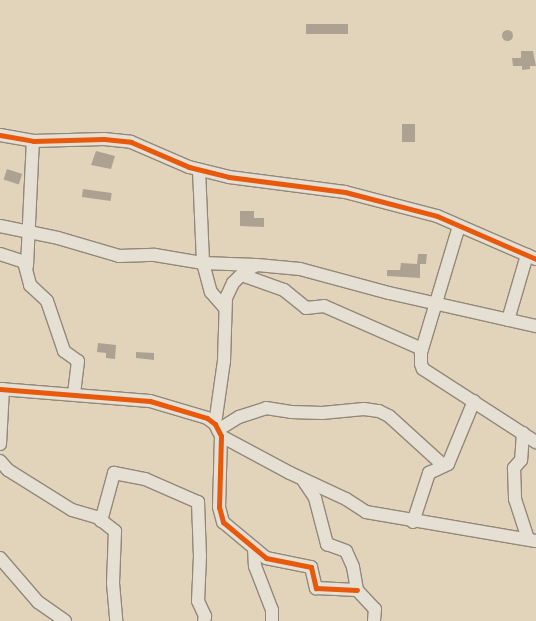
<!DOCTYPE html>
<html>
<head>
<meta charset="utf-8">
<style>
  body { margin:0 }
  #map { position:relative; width:536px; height:621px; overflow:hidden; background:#e2d4bb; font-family:Alegreya,serif }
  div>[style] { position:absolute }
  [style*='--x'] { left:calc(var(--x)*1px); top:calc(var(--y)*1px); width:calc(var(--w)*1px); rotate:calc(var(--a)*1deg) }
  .building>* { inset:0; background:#ada292; transform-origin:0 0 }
  .round { border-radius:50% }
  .roads { filter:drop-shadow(1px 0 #928879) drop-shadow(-1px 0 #928879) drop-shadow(0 1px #928879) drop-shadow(0 -1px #928879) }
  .minor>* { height:12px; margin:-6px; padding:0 6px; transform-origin:6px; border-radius:6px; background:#e6e0d4 }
  .cycleway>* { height:5px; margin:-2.5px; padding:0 2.5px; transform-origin:2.5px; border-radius:2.5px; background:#e8590c }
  span { translate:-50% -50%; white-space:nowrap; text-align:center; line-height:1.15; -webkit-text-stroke:3px #f6e6c9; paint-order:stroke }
</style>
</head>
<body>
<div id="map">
  <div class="building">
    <div style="left:306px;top:24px;width:42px;height:10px"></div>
    <div class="round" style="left:501.5px;top:29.5px;width:11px;height:11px"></div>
    <div style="clip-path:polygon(521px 51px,533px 51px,536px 66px,530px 66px,530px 69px,522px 70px,522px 66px,513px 66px,512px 58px,521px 58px)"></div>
    <div style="left:402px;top:124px;width:13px;height:18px"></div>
    <div style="clip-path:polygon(96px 151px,115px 156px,111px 169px,91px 165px)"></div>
    <div style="left:7px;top:169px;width:16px;height:11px;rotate:18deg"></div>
    <div style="left:83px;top:189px;width:29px;height:8px;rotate:8deg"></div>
    <div style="clip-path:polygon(240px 211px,254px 211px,254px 218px,264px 218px,264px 227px,240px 226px)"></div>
    <div style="clip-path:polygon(418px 254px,427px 254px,426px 264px,420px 264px,420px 278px,387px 276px,387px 270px,400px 270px,401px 263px,417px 264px)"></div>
    <div style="clip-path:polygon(98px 343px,116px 345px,115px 359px,106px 358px,106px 353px,97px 352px)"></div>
    <div style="clip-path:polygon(136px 352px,154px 353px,154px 360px,136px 358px)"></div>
  </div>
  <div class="roads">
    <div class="minor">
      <div style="--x:0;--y:135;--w:34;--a:10"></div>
      <div style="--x:33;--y:141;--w:71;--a:-1.6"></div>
      <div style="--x:104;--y:139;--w:27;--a:6"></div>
      <div style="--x:131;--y:142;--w:63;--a:23.3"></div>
      <div style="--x:189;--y:167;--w:41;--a:14"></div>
      <div style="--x:229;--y:177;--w:117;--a:7.4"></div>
      <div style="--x:345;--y:192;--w:95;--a:14.6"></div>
      <div style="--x:437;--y:216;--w:108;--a:23.5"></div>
      <div style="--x:199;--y:170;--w:93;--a:87.5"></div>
      <div style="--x:203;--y:263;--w:30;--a:75"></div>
      <div style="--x:211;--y:292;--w:21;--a:49"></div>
      <div style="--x:0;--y:226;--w:59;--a:11.7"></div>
      <div style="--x:58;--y:238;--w:64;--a:16.4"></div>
      <div style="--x:119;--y:256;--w:36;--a:-2"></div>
      <div style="--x:155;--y:255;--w:49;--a:9.5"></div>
      <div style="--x:203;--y:263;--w:53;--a:2.2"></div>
      <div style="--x:459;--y:226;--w:133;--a:106.7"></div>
      <div style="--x:421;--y:353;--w:11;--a:90"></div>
      <div style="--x:421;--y:364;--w:5;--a:68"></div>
      <div style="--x:423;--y:369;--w:135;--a:32.9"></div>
      <div style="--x:0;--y:254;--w:25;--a:18"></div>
      <div style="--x:24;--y:262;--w:24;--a:75"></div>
      <div style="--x:30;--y:285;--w:23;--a:43"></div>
      <div style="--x:47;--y:301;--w:53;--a:71.2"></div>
      <div style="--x:64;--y:351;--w:17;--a:36"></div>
      <div style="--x:78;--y:361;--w:33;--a:97"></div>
      <div style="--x:27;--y:266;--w:125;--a:-87.3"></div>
      <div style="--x:242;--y:275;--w:45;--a:19.7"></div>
      <div style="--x:284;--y:290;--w:28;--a:39"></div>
      <div style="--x:306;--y:308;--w:18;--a:-6"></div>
      <div style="--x:324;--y:306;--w:107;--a:23.7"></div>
      <div style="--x:508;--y:320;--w:68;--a:-73.7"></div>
      <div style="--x:0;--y:389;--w:150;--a:4.6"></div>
      <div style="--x:150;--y:401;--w:59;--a:16.6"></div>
      <div style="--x:207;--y:418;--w:10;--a:37"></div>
      <div style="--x:215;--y:424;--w:13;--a:63"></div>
      <div style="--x:221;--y:436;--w:71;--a:91.6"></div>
      <div style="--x:219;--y:507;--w:16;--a:75"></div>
      <div style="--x:223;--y:522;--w:56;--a:39.9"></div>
      <div style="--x:266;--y:558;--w:46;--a:11.3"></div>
      <div style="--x:311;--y:567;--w:22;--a:77"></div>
      <div style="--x:316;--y:588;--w:41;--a:2.8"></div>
      <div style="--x:215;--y:424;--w:64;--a:-81.9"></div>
      <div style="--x:224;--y:361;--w:63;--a:-88.2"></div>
      <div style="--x:226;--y:298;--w:17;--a:-65"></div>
      <div style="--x:233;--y:283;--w:17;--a:-45"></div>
      <div style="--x:245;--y:271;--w:13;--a:-27"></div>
      <div style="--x:257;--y:265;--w:43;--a:5.3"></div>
      <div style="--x:300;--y:269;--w:92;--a:15.1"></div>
      <div style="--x:389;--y:293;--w:151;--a:12.7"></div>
      <div style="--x:218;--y:430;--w:25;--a:-32"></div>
      <div style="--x:239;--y:417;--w:28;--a:-18"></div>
      <div style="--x:266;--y:408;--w:25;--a:9"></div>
      <div style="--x:291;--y:412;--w:31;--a:2"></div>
      <div style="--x:322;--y:413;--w:42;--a:-5.4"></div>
      <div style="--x:364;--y:409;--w:15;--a:8"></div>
      <div style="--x:379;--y:411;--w:11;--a:27"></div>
      <div style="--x:389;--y:416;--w:74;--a:42.3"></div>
      <div style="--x:523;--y:433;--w:27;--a:94"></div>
      <div style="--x:521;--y:460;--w:11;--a:131"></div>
      <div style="--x:514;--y:468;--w:31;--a:88"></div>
      <div style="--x:515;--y:499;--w:42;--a:72"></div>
      <div style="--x:221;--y:436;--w:78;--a:28.2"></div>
      <div style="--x:290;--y:473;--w:62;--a:24.9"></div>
      <div style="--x:346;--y:499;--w:24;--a:33"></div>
      <div style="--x:366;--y:512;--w:172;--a:9.7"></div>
      <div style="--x:0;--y:444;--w:55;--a:-86.9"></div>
      <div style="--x:0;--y:461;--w:12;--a:48"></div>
      <div style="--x:8;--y:470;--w:75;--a:32"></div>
      <div style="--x:72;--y:510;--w:26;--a:16"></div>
      <div style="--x:97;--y:517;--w:23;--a:38"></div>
      <div style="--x:115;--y:531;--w:52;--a:92.2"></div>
      <div style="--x:113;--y:583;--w:38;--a:85"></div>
      <div style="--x:303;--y:480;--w:22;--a:56"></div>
      <div style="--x:315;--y:498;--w:48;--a:75.4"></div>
      <div style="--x:327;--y:544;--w:20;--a:20"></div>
      <div style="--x:346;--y:551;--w:17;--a:66"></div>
      <div style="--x:353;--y:567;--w:23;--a:80"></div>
      <div style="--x:357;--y:590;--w:26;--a:47"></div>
      <div style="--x:375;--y:609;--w:12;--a:95"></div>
      <div style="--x:101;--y:521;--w:50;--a:-74.8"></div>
      <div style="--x:114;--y:473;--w:32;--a:11"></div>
      <div style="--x:145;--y:479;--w:58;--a:23.5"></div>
      <div style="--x:198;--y:502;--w:54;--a:87.9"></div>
      <div style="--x:200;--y:556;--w:45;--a:92.5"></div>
      <div style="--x:198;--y:601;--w:17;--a:65"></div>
      <div style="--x:205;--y:616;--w:5;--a:101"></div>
      <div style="--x:413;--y:522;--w:52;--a:-71.9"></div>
      <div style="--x:429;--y:473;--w:21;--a:-25"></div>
      <div style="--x:448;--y:464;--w:68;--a:-67.6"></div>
      <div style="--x:254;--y:548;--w:18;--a:87"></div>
      <div style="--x:255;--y:566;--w:47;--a:68.9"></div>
      <div style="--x:272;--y:610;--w:11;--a:90"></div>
      <div style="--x:0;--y:558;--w:58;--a:49.2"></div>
      <div style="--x:38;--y:602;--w:33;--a:35"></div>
    </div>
  </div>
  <div class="cycleway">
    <div style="--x:0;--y:135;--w:34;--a:10"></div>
    <div style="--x:33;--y:141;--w:71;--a:-1.6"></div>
    <div style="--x:104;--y:139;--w:27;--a:6"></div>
    <div style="--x:131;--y:142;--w:63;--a:23.3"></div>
    <div style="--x:189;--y:167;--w:41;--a:14"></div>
    <div style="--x:229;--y:177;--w:117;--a:7.4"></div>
    <div style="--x:345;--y:192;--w:95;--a:14.6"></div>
    <div style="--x:437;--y:216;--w:108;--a:23.5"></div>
    <div style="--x:0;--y:389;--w:150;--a:4.6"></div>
    <div style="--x:150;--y:401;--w:59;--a:16.6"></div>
    <div style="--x:207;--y:418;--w:10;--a:37"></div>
    <div style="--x:215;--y:424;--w:13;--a:63"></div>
    <div style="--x:221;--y:436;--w:71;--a:91.6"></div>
    <div style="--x:219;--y:507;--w:16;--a:75"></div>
    <div style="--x:223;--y:522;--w:56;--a:39.9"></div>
    <div style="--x:266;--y:558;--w:46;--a:11.3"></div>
    <div style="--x:311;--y:567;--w:22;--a:77"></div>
    <div style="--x:316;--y:588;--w:41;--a:2.8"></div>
  </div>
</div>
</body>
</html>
